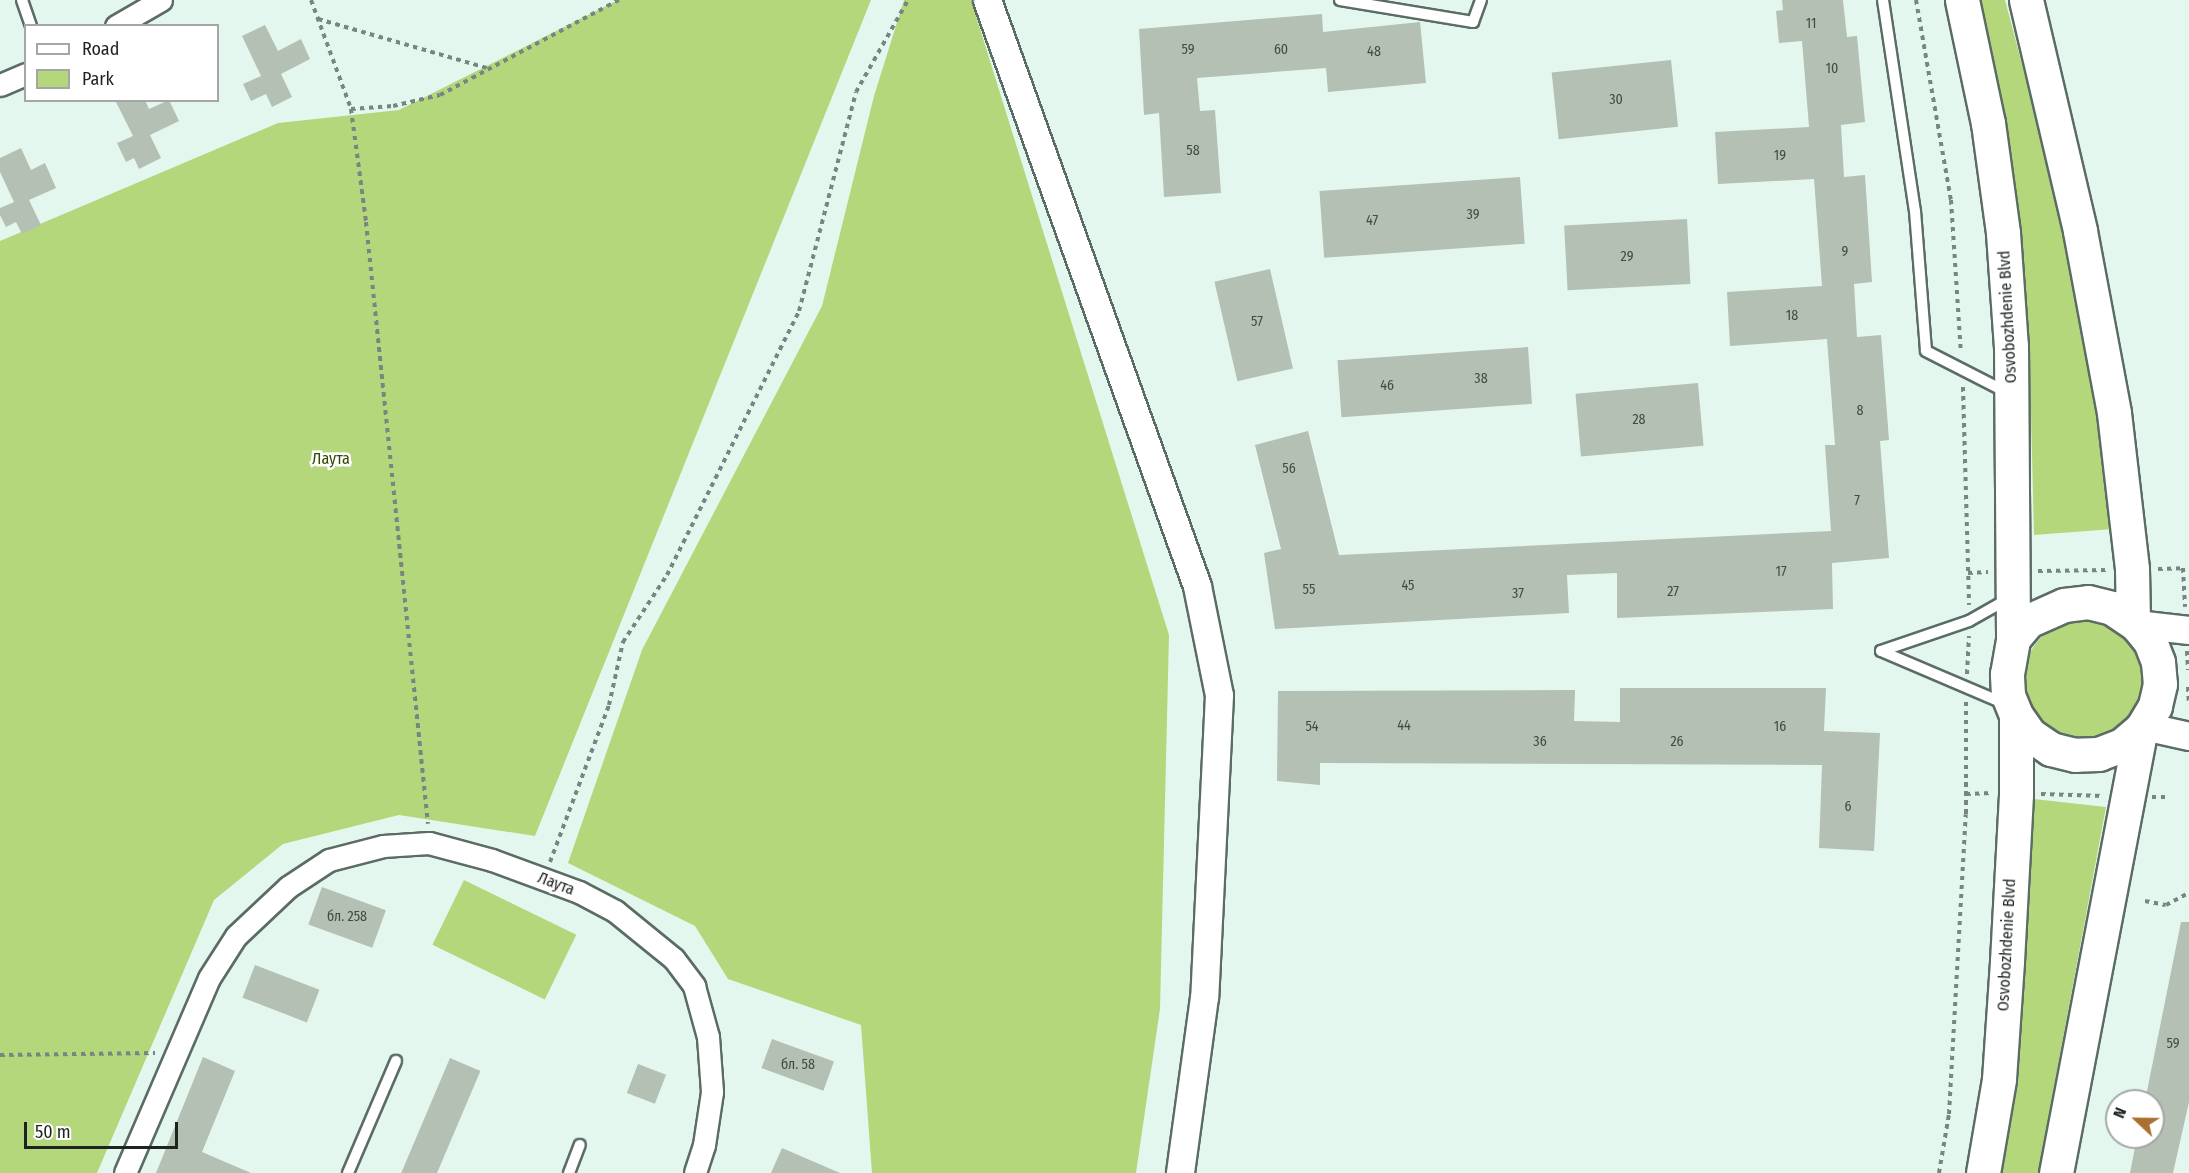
<!DOCTYPE html>
<html>
<head>
<meta charset="utf-8">
<style>
  body { margin:0 }
  #map { position:relative; width:2189px; height:1173px; overflow:hidden; background:#e4f7ef; font-family:"Fira Sans Condensed",sans-serif }
  div>[style] { position:absolute }
  [style*='--x'] { left:calc(var(--x)*1px); top:calc(var(--y)*1px); width:calc(var(--w)*1px); rotate:calc(var(--a)*1deg) }
  .green>* { inset:0; background:#b4d77c; transform-origin:0 0 }
  .round { border-radius:50% }
  .building>* { inset:0; background:#b3c0b3; transform-origin:0 0 }
  .path>* { height:4px; margin-top:-2px; transform-origin:0; background:repeating-linear-gradient(90deg,#798580 0 4.5px,transparent 0 9px) }
  .roads { filter:drop-shadow(2px 0 #5b6c65) drop-shadow(-2px 0 #5b6c65) drop-shadow(0 2px #5b6c65) drop-shadow(0 -2px #5b6c65) }
  .service>* { height:10px; margin:-5px; padding:0 5px; transform-origin:5px; border-radius:5px; background:#fff }
  .minor>* { height:21px; margin:-10.5px; padding:0 10.5px; transform-origin:10.5px; border-radius:10.5px; background:#fff }
  .tertiary>* { height:27px; margin:-13.5px; padding:0 13.5px; transform-origin:13.5px; border-radius:13.5px; background:#fff }
  .primary>* { height:33px; margin:-16.5px; padding:0 16.5px; transform-origin:16.5px; border-radius:16.5px; background:#fff }
  span { translate:-50% -50%; white-space:nowrap; text-align:center; line-height:1.15; -webkit-text-stroke:5px #fff; paint-order:stroke }
  .number-label { font-size:14px; color:#424a45 }
  .number-label span { -webkit-text-stroke-width:0 }
  .street-label { font-size:16px; color:#1c2320 }
  .park-label { font-size:16px; color:#334800 }
  .legend { position:absolute; left:24px; top:24px; width:195px; height:78px; box-sizing:border-box; background:#fff; border:2px solid #a4a7a6; margin:0; padding:8px 10px; list-style:none; font-size:18px; color:#1c2320 }
  .legend li { display:flex; align-items:center; gap:12px; height:30px }
  .legend b { width:30px; border:2px solid #a4a7a6 }
  .north { position:absolute; left:2105px; top:1089px; width:60px; height:60px; box-sizing:border-box; background:#fff; border:2px solid #a4a7a6; border-radius:50%; rotate:292deg; font-size:16px; font-weight:700; line-height:24px; text-align:center; color:#1c2320 }
  .north::after { content:''; display:block; margin:auto; width:21px; height:27px; background:#ab7031; clip-path:polygon(50% 0,100% 100%,50% 72%,0 100%) }
  .scale { position:absolute; left:24px; top:1122px; width:154px; height:27px; box-sizing:border-box; border:3px solid #1c2320; border-top:0; padding-left:8px; font-size:18px; line-height:21px; white-space:nowrap; color:#1c2320; -webkit-text-stroke:4px #fff; paint-order:stroke }
</style>
</head>
<body>
<div id="map">
  <div class="green">
    <div style="clip-path:polygon(618px 0,871px 0,535px 836px,399px 815px,283px 844px,214px 900px,97px 1173px,0 1173px,0 241px,278px 123px,399px 110px)"></div>
    <div style="clip-path:polygon(904px 0,971px 0,1169px 635px,1160px 1009px,1136px 1173px,872px 1173px,861px 1025px,728px 979px,695px 926px,568px 863px,642px 650px,822px 306px,874px 96px)"></div>
    <div style="clip-path:polygon(1977px 0,2005px 0,2059px 205px,2094px 376px,2113px 529px,2034px 535px,2030px 373px,2019px 226px)"></div>
    <div class="round" style="left:2024px;top:620px;width:118px;height:118px"></div>
    <div style="clip-path:polygon(2034px 799px,2106px 807px,2038px 1173px,2002px 1173px,2018px 1082px)"></div>
    <div style="left:464px;top:880px;width:125px;height:72px;rotate:26deg"></div>
  </div>
  <div class="building">
    <div style="clip-path:polygon(1782px 0,1843px 0,1847px 37px,1857px 36px,1865px 122px,1841px 125px,1844px 177px,1865px 175px,1872px 282px,1854px 284px,1857px 337px,1881px 335px,1889px 440px,1880px 441px,1889px 558px,1832px 563px,1833px 609px,1617px 618px,1617px 573px,1567px 575px,1569px 613px,1275px 629px,1264px 553px,1281px 549px,1255px 445px,1308px 431px,1339px 555px,1831px 531px,1825px 445px,1835px 445px,1827px 339px,1730px 346px,1727px 292px,1822px 286px,1814px 179px,1718px 184px,1715px 132px,1809px 127px,1802px 41px,1779px 43px,1776px 11px,1783px 10px)"></div>
    <div style="clip-path:polygon(1322px 14px,1323px 32px,1420px 22px,1426px 83px,1328px 92px,1326px 68px,1197px 78px,1200px 111px,1215px 110px,1221px 193px,1164px 197px,1159px 113px,1144px 115px,1139px 29px)"></div>
    <div style="clip-path:polygon(265px 25px,278px 51px,301px 39px,310px 59px,281px 74px,292px 97px,272px 107px,266px 94px,251px 101px,243px 84px,261px 76px,242px 36px)"></div>
    <div style="left:1671px;top:60px;width:67px;height:120px;rotate:84deg"></div>
    <div style="clip-path:polygon(115px 100px,145px 100px,149px 109px,169px 100px,179px 121px,150px 135px,161px 158px,139px 169px,134px 158px,126px 162px,117px 143px,133px 136px)"></div>
    <div style="clip-path:polygon(21px 148px,31px 170px,45px 163px,56px 188px,29px 200px,41px 225px,22px 234px,16px 222px,6px 227px,0 215px,0 208px,14px 202px,0 172px,0 158px)"></div>
    <div style="left:1520px;top:177px;width:67px;height:201px;rotate:86deg"></div>
    <div style="left:1687px;top:219px;width:65px;height:123px;rotate:87deg"></div>
    <div style="left:1270px;top:269px;width:102px;height:57px;rotate:77deg"></div>
    <div style="left:1528px;top:347px;width:57px;height:191px;rotate:86deg"></div>
    <div style="left:1698px;top:383px;width:63px;height:123px;rotate:85deg"></div>
    <div style="clip-path:polygon(1620px 688px,1826px 688px,1824px 731px,1880px 733px,1874px 851px,1819px 848px,1822px 765px,1320px 763px,1320px 785px,1277px 781px,1278px 691px,1575px 690px,1574px 721px,1620px 722px)"></div>
    <div style="left:322px;top:887px;width:68px;height:40px;rotate:20deg"></div>
    <div style="clip-path:polygon(2181px 922px,2189px 922px,2189px 1102px,2173px 1173px,2130px 1173px,2137px 1137px,2153px 1137px,2153px 1101px,2145px 1101px)"></div>
    <div style="left:255px;top:965px;width:69px;height:35px;rotate:21deg"></div>
    <div style="left:772px;top:1039px;width:66px;height:31px;rotate:20deg"></div>
    <div style="clip-path:polygon(203px 1057px,235px 1071px,202px 1152px,251px 1173px,156px 1173px)"></div>
    <div style="left:450px;top:1058px;width:33px;height:126px;rotate:23deg"></div>
    <div style="left:638px;top:1064px;width:30px;height:31px;rotate:21deg"></div>
    <div style="clip-path:polygon(782px 1148px,840px 1173px,771px 1173px)"></div>
  </div>
  <div class="path">
    <div style="--x:311;--y:0;--w:116;--a:69.8"></div>
    <div style="--x:351;--y:109;--w:114;--a:82.4"></div>
    <div style="--x:366;--y:222;--w:605;--a:84.12"></div>
    <div style="--x:1916;--y:0;--w:203;--a:80.1"></div>
    <div style="--x:1951;--y:200;--w:153;--a:86.3"></div>
    <div style="--x:318;--y:19;--w:179;--a:16.2"></div>
    <div style="--x:351;--y:109;--w:42;--a:-4.1"></div>
    <div style="--x:393;--y:106;--w:48;--a:-13.2"></div>
    <div style="--x:440;--y:95;--w:203;--a:-28"></div>
    <div style="--x:1963;--y:387;--w:218;--a:88.4"></div>
    <div style="--x:2158;--y:569;--w:25;--a:-2"></div>
    <div style="--x:2183;--y:568;--w:39;--a:87"></div>
    <div style="--x:2038;--y:571;--w:70;--a:-0.8"></div>
    <div style="--x:1968;--y:573;--w:20;--a:-3"></div>
    <div style="--x:2187;--y:651;--w:19;--a:87"></div>
    <div style="--x:1967;--y:674;--w:38;--a:-87"></div>
    <div style="--x:2188;--y:687;--w:17;--a:87"></div>
    <div style="--x:1966;--y:794;--w:26;--a:-2"></div>
    <div style="--x:2041;--y:794;--w:62;--a:1.8"></div>
    <div style="--x:2152;--y:797;--w:15;--a:0"></div>
    <div style="--x:550;--y:862;--w:168;--a:-69.4"></div>
    <div style="--x:609;--y:705;--w:65;--a:-77.5"></div>
    <div style="--x:623;--y:642;--w:80;--a:-56.7"></div>
    <div style="--x:667;--y:575;--w:295;--a:-63.4"></div>
    <div style="--x:799;--y:311;--w:226;--a:-75.4"></div>
    <div style="--x:856;--y:92;--w:106;--a:-60.5"></div>
    <div style="--x:2145;--y:901;--w:21;--a:11"></div>
    <div style="--x:2166;--y:905;--w:26;--a:-28"></div>
    <div style="--x:0;--y:1055;--w:155;--a:-0.7"></div>
    <div style="--x:1939;--y:1173;--w:60;--a:-80.4"></div>
    <div style="--x:1949;--y:1114;--w:300;--a:-86.8"></div>
    <div style="--x:1966;--y:814;--w:112;--a:-90"></div>
  </div>
  <div class="roads">
    <div class="service">
      <div style="--x:22;--y:0;--w:28;--a:71"></div>
      <div style="--x:1340;--y:0;--w:135;--a:9.4"></div>
      <div style="--x:1473;--y:22;--w:23;--a:-70"></div>
      <div style="--x:1883;--y:0;--w:213;--a:81.4"></div>
      <div style="--x:1915;--y:211;--w:140;--a:85.5"></div>
      <div style="--x:1926;--y:351;--w:90;--a:27.1"></div>
      <div style="--x:1881;--y:651;--w:93;--a:-18.8"></div>
      <div style="--x:1969;--y:621;--w:45;--a:-29.4"></div>
      <div style="--x:1881;--y:651;--w:135;--a:23.1"></div>
      <div style="--x:348;--y:1173;--w:122;--a:-66.8"></div>
      <div style="--x:569;--y:1173;--w:30;--a:-69"></div>
    </div>
    <div class="minor">
      <div style="--x:116;--y:26;--w:52;--a:-30"></div>
      <div style="--x:0;--y:85;--w:28;--a:-23"></div>
      <div style="--x:125;--y:1173;--w:212;--a:-66.7"></div>
      <div style="--x:209;--y:978;--w:50;--a:-57.3"></div>
      <div style="--x:236;--y:936;--w:71;--a:-43.3"></div>
      <div style="--x:288;--y:887;--w:49;--a:-33.4"></div>
      <div style="--x:329;--y:860;--w:56;--a:-14.5"></div>
      <div style="--x:383;--y:846;--w:46;--a:-3.7"></div>
      <div style="--x:429;--y:843;--w:65;--a:15.1"></div>
      <div style="--x:492;--y:860;--w:93;--a:20.2"></div>
      <div style="--x:579;--y:892;--w:41;--a:27.8"></div>
      <div style="--x:615;--y:911;--w:76;--a:39.1"></div>
      <div style="--x:674;--y:959;--w:34;--a:53"></div>
      <div style="--x:694;--y:986;--w:53;--a:74.6"></div>
      <div style="--x:708;--y:1037;--w:55;--a:85.8"></div>
      <div style="--x:712;--y:1092;--w:54;--a:98.6"></div>
      <div style="--x:704;--y:1145;--w:29;--a:108"></div>
    </div>
    <div class="tertiary">
      <div style="--x:987;--y:0;--w:622;--a:70.28"></div>
      <div style="--x:1197;--y:586;--w:111;--a:78.6"></div>
      <div style="--x:1219;--y:695;--w:302;--a:92.8"></div>
      <div style="--x:1204;--y:997;--w:178;--a:97.8"></div>
      <div style="--x:2136;--y:624;--w:53;--a:6.5"></div>
      <div style="--x:2144;--y:726;--w:46;--a:12.5"></div>
    </div>
    <div class="primary">
      <div style="--x:1962;--y:0;--w:126;--a:78.1"></div>
      <div style="--x:1988;--y:123;--w:111;--a:82.2"></div>
      <div style="--x:2003;--y:233;--w:113;--a:86"></div>
      <div style="--x:2011;--y:346;--w:293;--a:89.6"></div>
      <div style="--x:2026;--y:0;--w:237;--a:76.8"></div>
      <div style="--x:2080;--y:231;--w:185;--a:79.4"></div>
      <div style="--x:2114;--y:413;--w:157;--a:83.4"></div>
      <div style="--x:2132;--y:569;--w:52;--a:88.9"></div>
      <div style="--x:2088;--y:602;--w:25;--a:14"></div>
      <div style="--x:2112;--y:608;--w:29;--a:34"></div>
      <div style="--x:2136;--y:624;--w:22;--a:51"></div>
      <div style="--x:2150;--y:641;--w:22;--a:69"></div>
      <div style="--x:2158;--y:662;--w:22;--a:85"></div>
      <div style="--x:2160;--y:684;--w:23;--a:103"></div>
      <div style="--x:2155;--y:706;--w:27;--a:121"></div>
      <div style="--x:2141;--y:729;--w:25;--a:140"></div>
      <div style="--x:2122;--y:745;--w:25;--a:159"></div>
      <div style="--x:2099;--y:754;--w:24;--a:178"></div>
      <div style="--x:2075;--y:755;--w:25;--a:-166"></div>
      <div style="--x:2051;--y:749;--w:25;--a:-146"></div>
      <div style="--x:2030;--y:735;--w:24;--a:-125"></div>
      <div style="--x:2016;--y:715;--w:22;--a:-112"></div>
      <div style="--x:2008;--y:695;--w:21;--a:-93"></div>
      <div style="--x:2007;--y:674;--w:36;--a:-80"></div>
      <div style="--x:2013;--y:639;--w:23;--a:-50"></div>
      <div style="--x:2028;--y:621;--w:39;--a:-24"></div>
      <div style="--x:2064;--y:605;--w:24;--a:-7"></div>
      <div style="--x:1983;--y:1173;--w:95;--a:-80.3"></div>
      <div style="--x:1999;--y:1079;--w:118;--a:-86.1"></div>
      <div style="--x:2007;--y:961;--w:167;--a:-86.9"></div>
      <div style="--x:2016;--y:794;--w:79;--a:-90"></div>
      <div style="--x:2056;--y:1173;--w:452;--a:-79.2"></div>
    </div>
  </div>
  <div class="number-label">
    <span style="left:1811px;top:24px">11</span>
    <span style="left:1188px;top:50px">59</span>
    <span style="left:1281px;top:50px">60</span>
    <span style="left:1374px;top:52px">48</span>
    <span style="left:1832px;top:69px">10</span>
    <span style="left:1616px;top:100px">30</span>
    <span style="left:1193px;top:151px">58</span>
    <span style="left:1780px;top:156px">19</span>
    <span style="left:1473px;top:215px">39</span>
    <span style="left:1372px;top:221px">47</span>
    <span style="left:1845px;top:252px">9</span>
    <span style="left:1627px;top:257px">29</span>
    <span style="left:1792px;top:316px">18</span>
    <span style="left:1257px;top:322px">57</span>
    <span style="left:1481px;top:379px">38</span>
    <span style="left:1387px;top:386px">46</span>
    <span style="left:1860px;top:411px">8</span>
    <span style="left:1639px;top:420px">28</span>
    <span style="left:1289px;top:469px">56</span>
    <span style="left:1857px;top:501px">7</span>
    <span style="left:1781px;top:572px">17</span>
    <span style="left:1408px;top:586px">45</span>
    <span style="left:1309px;top:590px">55</span>
    <span style="left:1673px;top:592px">27</span>
    <span style="left:1518px;top:594px">37</span>
    <span style="left:1404px;top:726px">44</span>
    <span style="left:1312px;top:727px">54</span>
    <span style="left:1780px;top:727px">16</span>
    <span style="left:1540px;top:742px">36</span>
    <span style="left:1677px;top:742px">26</span>
    <span style="left:1848px;top:807px">6</span>
    <span style="left:347px;top:917px">бл. 258</span>
    <span style="left:2173px;top:1044px">59</span>
    <span style="left:798px;top:1065px">бл. 58</span>
  </div>
  <div class="street-label">
    <span style="left:2008px;top:317px;rotate:-93deg">Osvobozhdenie Blvd</span>
    <span style="left:556px;top:884px;rotate:21deg">Лаута</span>
    <span style="left:2007px;top:945px;rotate:-87deg">Osvobozhdenie Blvd</span>
  </div>
  <div class="park-label">
    <span style="left:331px;top:459px">Лаута</span>
  </div>
  <ul class="legend">
  <li><b style="height:8px;background:#fff"></b>Road</li>
  <li><b style="height:16px;background:#b4d77c"></b>Park</li>
  </ul>
  <div class="north">N</div>
  <div class="scale">50 m</div>
</div>
</body>
</html>
